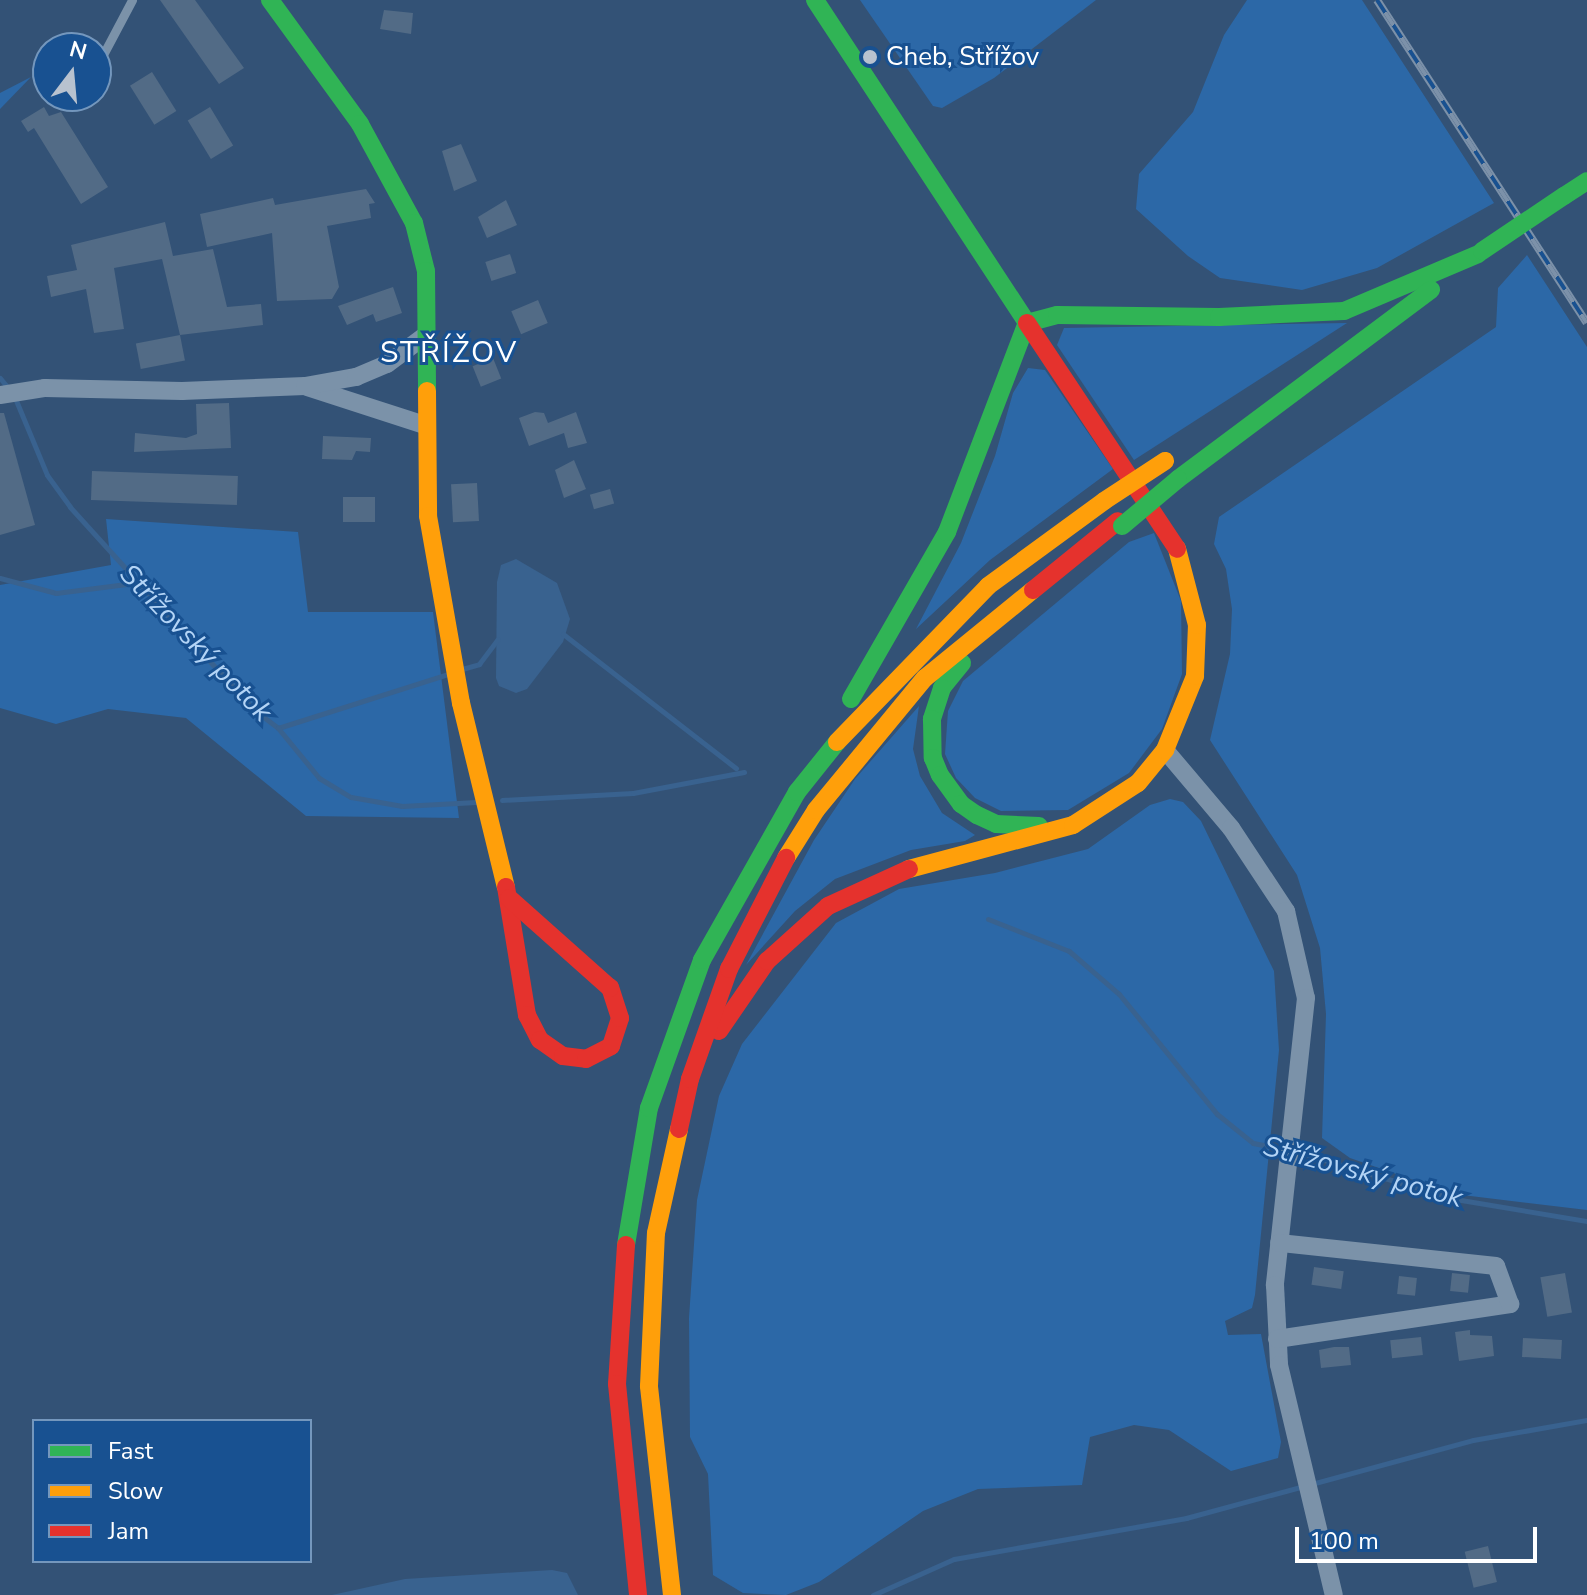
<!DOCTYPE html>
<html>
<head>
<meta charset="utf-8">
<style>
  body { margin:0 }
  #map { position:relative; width:1587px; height:1595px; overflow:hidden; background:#335276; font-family:"Nunito Sans",sans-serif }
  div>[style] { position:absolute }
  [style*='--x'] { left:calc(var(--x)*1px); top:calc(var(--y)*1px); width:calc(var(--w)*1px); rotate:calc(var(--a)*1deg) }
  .green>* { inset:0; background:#2c68a7 }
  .water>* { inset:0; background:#39628f }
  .stream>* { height:5px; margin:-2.5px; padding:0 2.5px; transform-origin:2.5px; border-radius:2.5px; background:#39628f }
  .building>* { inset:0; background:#526b86; transform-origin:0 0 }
  .lane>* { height:9px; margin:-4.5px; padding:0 4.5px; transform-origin:4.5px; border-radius:4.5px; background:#7b92a9 }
  .street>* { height:18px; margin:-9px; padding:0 9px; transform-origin:9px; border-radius:9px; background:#7b92a9 }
  .fast>* { height:18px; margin:-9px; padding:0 9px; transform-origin:9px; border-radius:9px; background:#30b455 }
  .slow>* { height:18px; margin:-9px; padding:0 9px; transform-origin:9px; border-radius:9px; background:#ff9f0a }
  .jam>* { height:18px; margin:-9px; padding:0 9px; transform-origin:9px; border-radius:9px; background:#e5322d }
  .rail>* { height:8px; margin-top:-4px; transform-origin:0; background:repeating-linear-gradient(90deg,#185191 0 15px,#7c91a9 0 30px); box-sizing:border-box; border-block:2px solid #7c91a9 }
  .fast-bridge>* { height:18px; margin:-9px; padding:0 9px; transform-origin:9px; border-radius:9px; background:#30b455 }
  .slow-bridge>* { height:18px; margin:-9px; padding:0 9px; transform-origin:9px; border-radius:9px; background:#ff9f0a }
  .dots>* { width:22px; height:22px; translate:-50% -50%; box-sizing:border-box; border:4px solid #185191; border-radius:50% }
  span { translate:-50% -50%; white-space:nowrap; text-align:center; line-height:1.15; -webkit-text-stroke:6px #185191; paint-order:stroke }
  .poi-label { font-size:26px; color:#fff }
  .left { translate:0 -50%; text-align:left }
  .water-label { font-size:28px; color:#b3d4f6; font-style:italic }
  .quarter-label { font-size:30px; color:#fff; letter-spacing:2px }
  .legend { position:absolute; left:32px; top:1419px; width:280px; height:144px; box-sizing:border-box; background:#185191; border:2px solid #7497bd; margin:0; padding:10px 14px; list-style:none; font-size:24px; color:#fff }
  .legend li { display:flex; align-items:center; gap:16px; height:40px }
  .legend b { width:40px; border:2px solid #7497bd }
  .north { position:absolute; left:32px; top:32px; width:80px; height:80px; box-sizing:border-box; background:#185191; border:2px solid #7497bd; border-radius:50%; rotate:16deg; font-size:22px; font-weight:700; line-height:32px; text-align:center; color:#fff }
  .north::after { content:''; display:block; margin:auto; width:28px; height:36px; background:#b8c2cf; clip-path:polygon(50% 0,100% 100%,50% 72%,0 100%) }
  .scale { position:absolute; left:1295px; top:1527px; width:242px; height:36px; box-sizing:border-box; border:4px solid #fff; border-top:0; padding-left:10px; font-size:24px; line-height:28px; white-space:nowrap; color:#fff; -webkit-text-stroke:6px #185191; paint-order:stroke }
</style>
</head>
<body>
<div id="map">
  <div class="green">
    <div style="clip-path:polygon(860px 0,1096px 0,994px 78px,942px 108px,933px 106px)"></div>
    <div style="clip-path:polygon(1247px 0,1362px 0,1494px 203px,1377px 268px,1302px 290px,1220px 278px,1188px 256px,1136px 209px,1139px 174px,1193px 112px,1224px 35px)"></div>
    <div style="clip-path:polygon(31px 77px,0 109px,0 93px)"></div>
    <div style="clip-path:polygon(1527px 255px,1587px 347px,1587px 1210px,1454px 1194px,1350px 1158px,1322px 1138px,1326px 1014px,1320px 948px,1297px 875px,1210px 740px,1230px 654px,1232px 609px,1226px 569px,1214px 544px,1219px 517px,1496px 327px,1498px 288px)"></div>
    <div style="clip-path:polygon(1347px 323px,1134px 460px,1057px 345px,1064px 328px)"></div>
    <div style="clip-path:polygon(1028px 368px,1045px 370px,1113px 469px,990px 560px,916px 629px,961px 543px,995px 456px,1013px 393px)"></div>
    <div style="clip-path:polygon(106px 519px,298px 532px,308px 612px,433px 612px,459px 818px,306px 816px,186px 718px,108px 709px,56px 724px,0 708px,0 585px,111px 565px)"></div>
    <div style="clip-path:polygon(1154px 533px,1181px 601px,1182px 674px,1162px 729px,1129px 773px,1068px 810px,1001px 811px,975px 798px,956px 778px,945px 754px,948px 711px,963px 681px,1129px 542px)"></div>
    <div style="clip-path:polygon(919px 706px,913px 749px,920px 776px,942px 813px,975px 835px,965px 841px,911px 850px,835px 879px,795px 911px,746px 965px,814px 840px,855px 779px)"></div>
    <div style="clip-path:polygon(1170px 799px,1183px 802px,1201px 821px,1274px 971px,1279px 1050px,1255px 1295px,1252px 1308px,1225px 1321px,1228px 1335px,1261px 1334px,1281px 1442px,1278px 1458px,1231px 1471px,1169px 1430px,1134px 1425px,1090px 1437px,1082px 1485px,978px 1489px,923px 1511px,819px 1582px,786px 1595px,743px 1593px,713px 1575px,708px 1474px,690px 1437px,689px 1318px,697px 1200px,719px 1096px,742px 1044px,836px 923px,899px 889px,995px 873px,1088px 849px,1150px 805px)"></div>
  </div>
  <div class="water">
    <div style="clip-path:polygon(516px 559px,557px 583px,570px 619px,563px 642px,527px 689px,516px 693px,499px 686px,496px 678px,497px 582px,501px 565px)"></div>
    <div style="clip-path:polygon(552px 1570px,567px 1573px,578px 1595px,332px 1595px,405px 1579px)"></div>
  </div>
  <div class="stream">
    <div style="--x:0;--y:378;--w:14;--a:51"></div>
    <div style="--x:15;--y:398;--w:83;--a:67.4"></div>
    <div style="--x:47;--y:475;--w:39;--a:54"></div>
    <div style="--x:70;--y:507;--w:273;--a:47.8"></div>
    <div style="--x:253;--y:709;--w:31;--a:37"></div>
    <div style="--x:278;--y:728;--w:178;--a:-17.6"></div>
    <div style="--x:0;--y:578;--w:58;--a:15"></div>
    <div style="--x:56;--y:593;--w:79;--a:-7.3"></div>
    <div style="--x:563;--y:634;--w:219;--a:37.8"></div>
    <div style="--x:462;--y:669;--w:18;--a:-16"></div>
    <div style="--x:479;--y:664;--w:31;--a:-53"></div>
    <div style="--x:278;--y:728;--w:65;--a:50.6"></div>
    <div style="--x:319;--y:778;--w:37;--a:31"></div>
    <div style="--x:351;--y:797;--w:52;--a:10"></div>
    <div style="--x:402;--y:806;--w:74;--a:-3.1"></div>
    <div style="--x:502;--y:800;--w:131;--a:-3.1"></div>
    <div style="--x:633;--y:793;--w:113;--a:-10.7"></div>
    <div style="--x:988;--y:919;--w:87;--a:21.6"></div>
    <div style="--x:1069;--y:951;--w:66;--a:40.7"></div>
    <div style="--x:1119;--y:994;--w:155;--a:50.8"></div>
    <div style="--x:1217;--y:1114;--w:46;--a:38.9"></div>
    <div style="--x:1253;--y:1143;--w:32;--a:11"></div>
    <div style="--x:1294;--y:1151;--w:168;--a:16.6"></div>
    <div style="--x:1455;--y:1199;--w:134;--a:9.5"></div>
    <div style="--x:873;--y:1595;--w:89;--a:-24"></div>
    <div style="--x:954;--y:1559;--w:236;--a:-10"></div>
    <div style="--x:1186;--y:1518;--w:297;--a:-15.2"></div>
    <div style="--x:1473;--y:1440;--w:116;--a:-10"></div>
  </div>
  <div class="building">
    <div style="clip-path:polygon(160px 0,195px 0,244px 68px,219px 84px)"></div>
    <div style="clip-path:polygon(384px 10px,413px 13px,411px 34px,380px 29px)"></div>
    <div style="left:152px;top:72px;width:46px;height:26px;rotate:58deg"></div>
    <div style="clip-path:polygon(44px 107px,49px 116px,61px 112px,108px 187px,81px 204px,34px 128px,28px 132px,21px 121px)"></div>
    <div style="left:210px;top:107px;width:45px;height:26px;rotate:59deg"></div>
    <div style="clip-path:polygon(461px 144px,477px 181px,454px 191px,442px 151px)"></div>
    <div style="clip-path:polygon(366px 189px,375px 203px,369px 204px,371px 218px,327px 226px,339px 287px,332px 299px,277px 301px,272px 233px,207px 247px,200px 214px,273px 198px,275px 205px)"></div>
    <div style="clip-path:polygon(506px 200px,517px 225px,487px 238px,478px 217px)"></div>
    <div style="clip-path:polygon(165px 222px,173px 256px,213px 249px,227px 307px,261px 304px,263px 325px,180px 335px,162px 259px,114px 268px,124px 329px,94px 333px,86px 289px,51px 297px,47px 276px,77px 270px,71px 245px)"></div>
    <div style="left:510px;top:254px;width:20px;height:26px;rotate:72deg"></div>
    <div style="clip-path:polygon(393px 287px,402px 313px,376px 322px,373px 314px,347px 325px,338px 306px)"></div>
    <div style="left:538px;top:300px;width:25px;height:29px;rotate:67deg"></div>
    <div style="left:180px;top:335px;width:26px;height:45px;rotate:79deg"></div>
    <div style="left:493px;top:358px;width:22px;height:22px;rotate:68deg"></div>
    <div style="clip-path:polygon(229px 403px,231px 448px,134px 452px,135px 433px,186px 438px,197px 434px,196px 404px)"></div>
    <div style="clip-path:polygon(535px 412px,544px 413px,548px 423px,576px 412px,587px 443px,568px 448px,564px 433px,529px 446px,519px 418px)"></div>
    <div style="clip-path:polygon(0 413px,4px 413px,35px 525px,0 535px)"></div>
    <div style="clip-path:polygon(323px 436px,371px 438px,370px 452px,356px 451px,352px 460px,322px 459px)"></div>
    <div style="clip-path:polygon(574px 460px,586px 489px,564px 498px,555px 470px)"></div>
    <div style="left:92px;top:471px;width:146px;height:29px;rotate:2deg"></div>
    <div style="left:477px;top:483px;width:38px;height:26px;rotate:87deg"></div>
    <div style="left:610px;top:489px;width:15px;height:21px;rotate:74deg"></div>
    <div style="left:375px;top:497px;width:25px;height:32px;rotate:90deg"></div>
    <div style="left:1314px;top:1267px;width:30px;height:18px;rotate:8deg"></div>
    <div style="left:1452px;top:1273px;width:18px;height:18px;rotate:6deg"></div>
    <div style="left:1565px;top:1273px;width:40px;height:25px;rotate:80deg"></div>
    <div style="left:1399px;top:1276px;width:18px;height:18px;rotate:6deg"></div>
    <div style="clip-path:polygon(1470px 1330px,1470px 1335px,1492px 1336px,1494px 1356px,1459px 1361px,1455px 1332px)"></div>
    <div style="left:1421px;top:1337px;width:18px;height:31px;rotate:84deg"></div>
    <div style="left:1523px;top:1338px;width:39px;height:19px;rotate:3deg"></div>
    <div style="clip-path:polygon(1334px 1347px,1349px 1347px,1351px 1365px,1321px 1368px,1319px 1350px)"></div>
    <div style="left:1488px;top:1546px;width:37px;height:24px;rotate:76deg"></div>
  </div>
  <div class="lane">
    <div style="--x:96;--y:68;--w:77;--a:-62.1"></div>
    <div style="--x:76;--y:105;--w:10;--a:-61"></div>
  </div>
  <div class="street">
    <div style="--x:307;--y:387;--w:124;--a:17.9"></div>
    <div style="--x:0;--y:395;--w:46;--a:-8.8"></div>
    <div style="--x:45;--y:388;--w:137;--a:1.3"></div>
    <div style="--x:182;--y:391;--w:123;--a:-2.3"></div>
    <div style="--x:305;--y:386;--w:52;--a:-10"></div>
    <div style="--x:356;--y:377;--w:34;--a:-23"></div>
    <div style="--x:387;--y:364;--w:49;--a:-36.6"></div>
    <div style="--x:1165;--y:750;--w:102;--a:49.8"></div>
    <div style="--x:1231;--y:828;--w:100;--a:56.5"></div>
    <div style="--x:1286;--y:911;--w:89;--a:77.1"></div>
    <div style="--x:1306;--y:998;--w:289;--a:96.2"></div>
    <div style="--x:1275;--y:1285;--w:80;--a:87.1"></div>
    <div style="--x:1279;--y:1365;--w:236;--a:76.6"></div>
    <div style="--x:1277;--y:1339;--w:236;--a:-8.5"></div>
    <div style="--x:1510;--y:1304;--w:40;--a:-110.2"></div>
    <div style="--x:1496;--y:1266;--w:218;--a:-173.9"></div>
  </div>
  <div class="fast">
    <div style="--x:270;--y:0;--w:153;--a:54"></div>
    <div style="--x:360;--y:124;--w:113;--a:61.4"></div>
    <div style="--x:414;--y:223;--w:49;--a:76"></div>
    <div style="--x:426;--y:271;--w:120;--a:89.5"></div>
    <div style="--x:815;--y:0;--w:386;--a:56.7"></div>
    <div style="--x:1564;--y:196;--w:27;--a:-33"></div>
    <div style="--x:1027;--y:323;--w:31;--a:-15"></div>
    <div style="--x:1057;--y:315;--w:162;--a:0.7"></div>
    <div style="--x:1219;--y:317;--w:125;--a:-2.7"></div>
    <div style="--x:1344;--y:311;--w:146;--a:-23"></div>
    <div style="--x:1178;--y:479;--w:316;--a:-36.8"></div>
    <div style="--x:962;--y:663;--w:32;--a:129"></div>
    <div style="--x:942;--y:688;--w:33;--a:108"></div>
    <div style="--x:932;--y:719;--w:39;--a:89"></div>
    <div style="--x:933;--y:758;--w:18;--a:68"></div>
    <div style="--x:940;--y:775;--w:36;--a:54"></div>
    <div style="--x:961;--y:804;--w:19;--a:35"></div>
    <div style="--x:977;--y:815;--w:21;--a:25"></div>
    <div style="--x:996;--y:824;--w:43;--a:2.7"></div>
    <div style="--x:851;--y:699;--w:193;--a:-60.1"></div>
    <div style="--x:947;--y:532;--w:224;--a:-69.1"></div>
    <div style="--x:626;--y:1245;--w:139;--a:-80.5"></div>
    <div style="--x:649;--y:1108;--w:157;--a:-70.3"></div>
    <div style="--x:702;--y:960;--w:193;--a:-60.5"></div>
    <div style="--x:797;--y:792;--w:64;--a:-51.3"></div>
  </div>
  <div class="slow">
    <div style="--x:427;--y:391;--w:125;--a:89.5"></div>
    <div style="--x:428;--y:516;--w:190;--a:80"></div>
    <div style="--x:461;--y:703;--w:189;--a:76.3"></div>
    <div style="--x:837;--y:742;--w:217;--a:-45.9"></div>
    <div style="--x:988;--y:586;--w:144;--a:-36.2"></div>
    <div style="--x:786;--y:858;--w:57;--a:-58"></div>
    <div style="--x:816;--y:810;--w:171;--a:-50.5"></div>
    <div style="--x:925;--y:678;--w:139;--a:-39.2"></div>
    <div style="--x:909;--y:869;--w:170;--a:-15"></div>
    <div style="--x:1073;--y:825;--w:77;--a:-32.9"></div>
    <div style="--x:1138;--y:783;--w:43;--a:-50.7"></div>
    <div style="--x:1165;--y:750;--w:80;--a:-67.9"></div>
    <div style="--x:1195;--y:676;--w:51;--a:-87.8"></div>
    <div style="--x:1197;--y:625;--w:79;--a:-104.7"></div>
    <div style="--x:672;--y:1595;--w:210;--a:-96.3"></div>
    <div style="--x:649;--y:1386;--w:153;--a:-87.4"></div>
    <div style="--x:656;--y:1233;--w:107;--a:-77.5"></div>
  </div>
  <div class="jam">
    <div style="--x:1027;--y:323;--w:271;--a:56.4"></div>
    <div style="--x:1033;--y:590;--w:109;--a:-39.1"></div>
    <div style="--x:506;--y:887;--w:130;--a:80.7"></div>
    <div style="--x:527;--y:1015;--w:28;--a:63"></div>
    <div style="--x:540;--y:1040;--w:28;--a:35"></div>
    <div style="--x:563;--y:1056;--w:23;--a:7"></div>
    <div style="--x:586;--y:1059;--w:28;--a:-27"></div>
    <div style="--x:611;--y:1046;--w:29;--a:-72"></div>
    <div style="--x:620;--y:1018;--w:32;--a:-108"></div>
    <div style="--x:610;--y:988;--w:135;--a:-138.3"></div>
    <div style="--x:719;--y:1031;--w:85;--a:-55.6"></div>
    <div style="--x:767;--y:961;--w:82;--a:-42"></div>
    <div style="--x:828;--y:906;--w:89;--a:-24.6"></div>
    <div style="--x:679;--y:1129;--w:51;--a:-77.6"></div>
    <div style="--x:690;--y:1079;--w:117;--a:-70.5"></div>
    <div style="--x:729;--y:969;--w:125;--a:-62.8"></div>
    <div style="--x:626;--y:1245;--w:139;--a:93.7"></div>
    <div style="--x:617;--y:1384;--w:212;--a:84.3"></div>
  </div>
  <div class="rail">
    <div style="--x:1377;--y:0;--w:385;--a:57"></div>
  </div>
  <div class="fast-bridge">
    <div style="--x:1482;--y:251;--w:99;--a:-33.9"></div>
    <div style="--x:1122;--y:526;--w:73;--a:-40"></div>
  </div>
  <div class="slow-bridge">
    <div style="--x:1104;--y:501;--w:73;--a:-33.3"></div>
  </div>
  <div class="dots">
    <div style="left:870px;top:57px;background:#b8c2cf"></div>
  </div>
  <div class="poi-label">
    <span class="left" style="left:886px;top:57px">Cheb, Střížov</span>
  </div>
  <div class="water-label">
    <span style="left:196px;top:643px;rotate:46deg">Střížovský potok</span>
    <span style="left:1363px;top:1172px;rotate:15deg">Střížovský potok</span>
  </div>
  <div class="quarter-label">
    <span style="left:449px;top:353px">STŘÍŽOV</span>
  </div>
  <ul class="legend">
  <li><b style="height:10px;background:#30b455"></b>Fast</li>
  <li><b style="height:10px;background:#ff9f0a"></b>Slow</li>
  <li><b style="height:10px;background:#e5322d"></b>Jam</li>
  </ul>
  <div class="north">N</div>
  <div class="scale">100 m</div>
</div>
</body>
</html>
